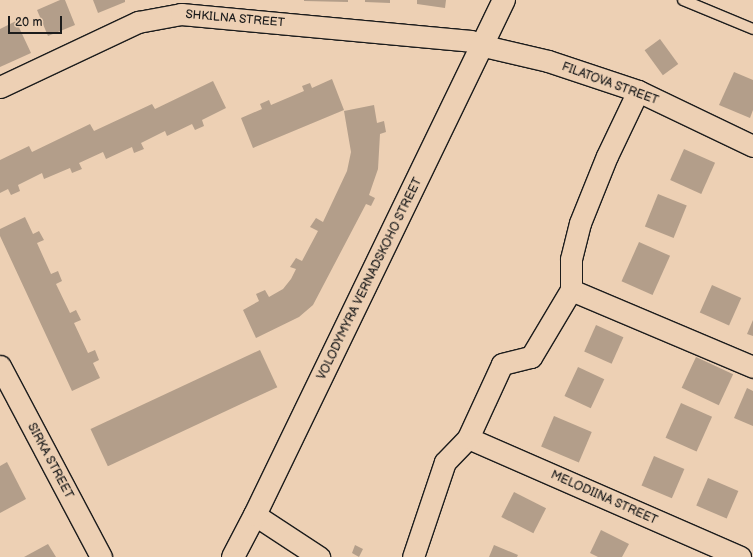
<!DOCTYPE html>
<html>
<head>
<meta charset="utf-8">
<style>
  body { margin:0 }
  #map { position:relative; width:753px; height:557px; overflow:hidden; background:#edd0b4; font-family:"Balsamiq Sans",sans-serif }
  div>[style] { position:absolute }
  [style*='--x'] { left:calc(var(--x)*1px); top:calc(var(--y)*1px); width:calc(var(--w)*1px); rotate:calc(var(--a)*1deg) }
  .building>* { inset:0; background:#b39e8a; transform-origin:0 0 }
  .roads { filter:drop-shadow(1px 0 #1c1c1c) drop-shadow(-1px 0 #1c1c1c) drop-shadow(0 1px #1c1c1c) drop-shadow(0 -1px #1c1c1c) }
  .lane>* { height:10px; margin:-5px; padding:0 5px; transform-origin:5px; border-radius:5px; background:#edd0b4 }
  .street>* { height:21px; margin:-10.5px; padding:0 10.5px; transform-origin:10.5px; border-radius:10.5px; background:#edd0b4 }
  .secondary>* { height:22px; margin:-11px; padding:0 11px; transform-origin:11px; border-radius:11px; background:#edd0b4 }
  span { translate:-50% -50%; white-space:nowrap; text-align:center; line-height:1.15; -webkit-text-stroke:3px #edd0b4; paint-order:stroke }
  .street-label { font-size:12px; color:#1c1c1c }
  .scale { position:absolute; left:8px; top:16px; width:54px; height:18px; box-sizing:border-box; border:2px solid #1c1c1c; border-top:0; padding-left:5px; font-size:12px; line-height:14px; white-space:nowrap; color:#1c1c1c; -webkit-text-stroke:3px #edd0b4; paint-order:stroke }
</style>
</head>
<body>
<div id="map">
  <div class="building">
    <div style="clip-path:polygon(60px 0,65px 0,75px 25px,48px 36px,37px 10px)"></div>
    <div style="clip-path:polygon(93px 0,125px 0,125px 2px,98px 13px)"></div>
    <div style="clip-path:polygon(304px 0,348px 0,348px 2px,304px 1px)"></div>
    <div style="clip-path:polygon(365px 0,390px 0,390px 3px,365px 2px)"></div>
    <div style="clip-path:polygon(417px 0,446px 0,445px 8px,417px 4px)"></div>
    <div style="clip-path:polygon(16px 21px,31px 53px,0 67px,0 29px)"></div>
    <div style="left:660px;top:39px;width:31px;height:19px;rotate:54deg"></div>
    <div style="clip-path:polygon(734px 72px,753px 80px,753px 110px,750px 118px,719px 105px)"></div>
    <div style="clip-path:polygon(332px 79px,344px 110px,253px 148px,241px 118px,262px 109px,260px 104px,269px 100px,271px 105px,304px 91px,302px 86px,310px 83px,312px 88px)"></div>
    <div style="clip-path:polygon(213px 81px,226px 108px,202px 120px,204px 126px,195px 130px,192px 124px,167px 136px,165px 131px,141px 143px,144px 149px,134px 153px,132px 147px,106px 159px,103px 152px,79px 163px,82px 169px,72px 173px,70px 168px,44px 179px,42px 173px,18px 185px,20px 191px,11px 195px,8px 189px,0 193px,0 160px,29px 146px,32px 152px,90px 124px,94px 131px,152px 104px,155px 109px)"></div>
    <div style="clip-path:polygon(374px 105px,377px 123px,384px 121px,386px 132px,380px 134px,378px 169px,369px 195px,375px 198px,371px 206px,366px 204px,313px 305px,299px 317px,256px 338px,243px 310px,259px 301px,256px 294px,265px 290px,269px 297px,283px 289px,291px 279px,296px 269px,290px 267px,296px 258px,302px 261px,318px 231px,310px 227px,316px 218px,323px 222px,347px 171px,351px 152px,344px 111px)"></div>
    <div style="left:684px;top:149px;width:34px;height:34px;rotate:24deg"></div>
    <div style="left:658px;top:194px;width:31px;height:35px;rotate:22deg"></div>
    <div style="clip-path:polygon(25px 217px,33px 234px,39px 231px,44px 240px,37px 243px,51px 274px,58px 271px,62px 281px,56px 284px,70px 313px,76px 310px,81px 320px,74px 323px,88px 353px,95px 350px,99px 360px,93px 363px,100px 378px,72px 391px,0 236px,0 229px)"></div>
    <div style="left:639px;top:242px;width:34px;height:43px;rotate:24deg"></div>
    <div style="left:712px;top:285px;width:32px;height:30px;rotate:24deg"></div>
    <div style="clip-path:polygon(753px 320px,753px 336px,747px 334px)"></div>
    <div style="left:596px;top:325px;width:30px;height:29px;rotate:24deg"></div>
    <div style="left:260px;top:350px;width:41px;height:187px;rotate:65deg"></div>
    <div style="left:696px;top:357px;width:41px;height:34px;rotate:25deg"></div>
    <div style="left:578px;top:367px;width:29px;height:32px;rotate:25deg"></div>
    <div style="clip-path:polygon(747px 388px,753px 391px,753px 426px,734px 418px)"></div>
    <div style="left:681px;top:403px;width:34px;height:38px;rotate:24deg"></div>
    <div style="left:554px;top:416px;width:41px;height:33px;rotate:23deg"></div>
    <div style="left:654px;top:456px;width:33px;height:32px;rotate:23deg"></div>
    <div style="clip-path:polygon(7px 462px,26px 499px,0 513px,0 466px)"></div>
    <div style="left:708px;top:478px;width:33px;height:30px;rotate:23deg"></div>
    <div style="left:514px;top:492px;width:36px;height:28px;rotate:27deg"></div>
    <div style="clip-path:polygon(601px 530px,629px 544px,622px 557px,598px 557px,590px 553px)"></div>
    <div style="clip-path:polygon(48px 544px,56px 557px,24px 557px)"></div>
    <div style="clip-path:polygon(355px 545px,363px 549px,359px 557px,352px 553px)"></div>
    <div style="clip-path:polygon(494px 545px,518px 555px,517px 557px,489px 557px)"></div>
  </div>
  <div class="roads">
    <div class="lane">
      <div style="--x:683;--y:0;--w:76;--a:22.5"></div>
    </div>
    <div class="street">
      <div style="--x:0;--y:87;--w:153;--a:-25.2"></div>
      <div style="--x:138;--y:22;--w:44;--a:-10.5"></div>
      <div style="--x:181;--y:14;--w:291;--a:5.3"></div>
      <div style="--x:471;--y:41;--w:14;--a:21"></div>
      <div style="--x:484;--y:46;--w:66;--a:13.2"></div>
      <div style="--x:548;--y:61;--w:95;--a:18.4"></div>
      <div style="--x:638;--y:91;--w:127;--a:25.6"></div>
      <div style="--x:571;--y:290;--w:198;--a:22.9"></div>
      <div style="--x:0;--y:366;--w:216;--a:62.1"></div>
      <div style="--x:468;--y:438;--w:297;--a:23.6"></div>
      <div style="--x:255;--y:515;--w:77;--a:33.3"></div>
      <div style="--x:413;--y:557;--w:100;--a:-71.4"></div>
      <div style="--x:445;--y:462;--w:33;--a:-46"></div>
      <div style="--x:468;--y:438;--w:81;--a:-65.3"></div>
      <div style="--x:502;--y:364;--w:30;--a:-14"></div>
      <div style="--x:531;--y:357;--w:78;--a:-59.2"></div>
      <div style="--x:571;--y:290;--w:31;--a:-90"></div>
      <div style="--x:571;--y:259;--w:37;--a:-76"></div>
      <div style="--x:580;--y:223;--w:72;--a:-68.1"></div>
      <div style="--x:607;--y:156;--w:72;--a:-64.5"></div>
    </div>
    <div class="secondary">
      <div style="--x:233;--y:557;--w:47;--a:-62.4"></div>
      <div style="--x:255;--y:515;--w:572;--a:-64.2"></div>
    </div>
  </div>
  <div class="street-label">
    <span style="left:235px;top:19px;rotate:5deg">SHKILNA STREET</span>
    <span style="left:610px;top:84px;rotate:20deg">FILATOVA STREET</span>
    <span style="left:370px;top:279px;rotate:-64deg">VOLODYMYRA VERNADSKOHO STREET</span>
    <span style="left:50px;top:461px;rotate:62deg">SIRKA STREET</span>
    <span style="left:604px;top:498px;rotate:24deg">MELODIINA STREET</span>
  </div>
  <div class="scale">20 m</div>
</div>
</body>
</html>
